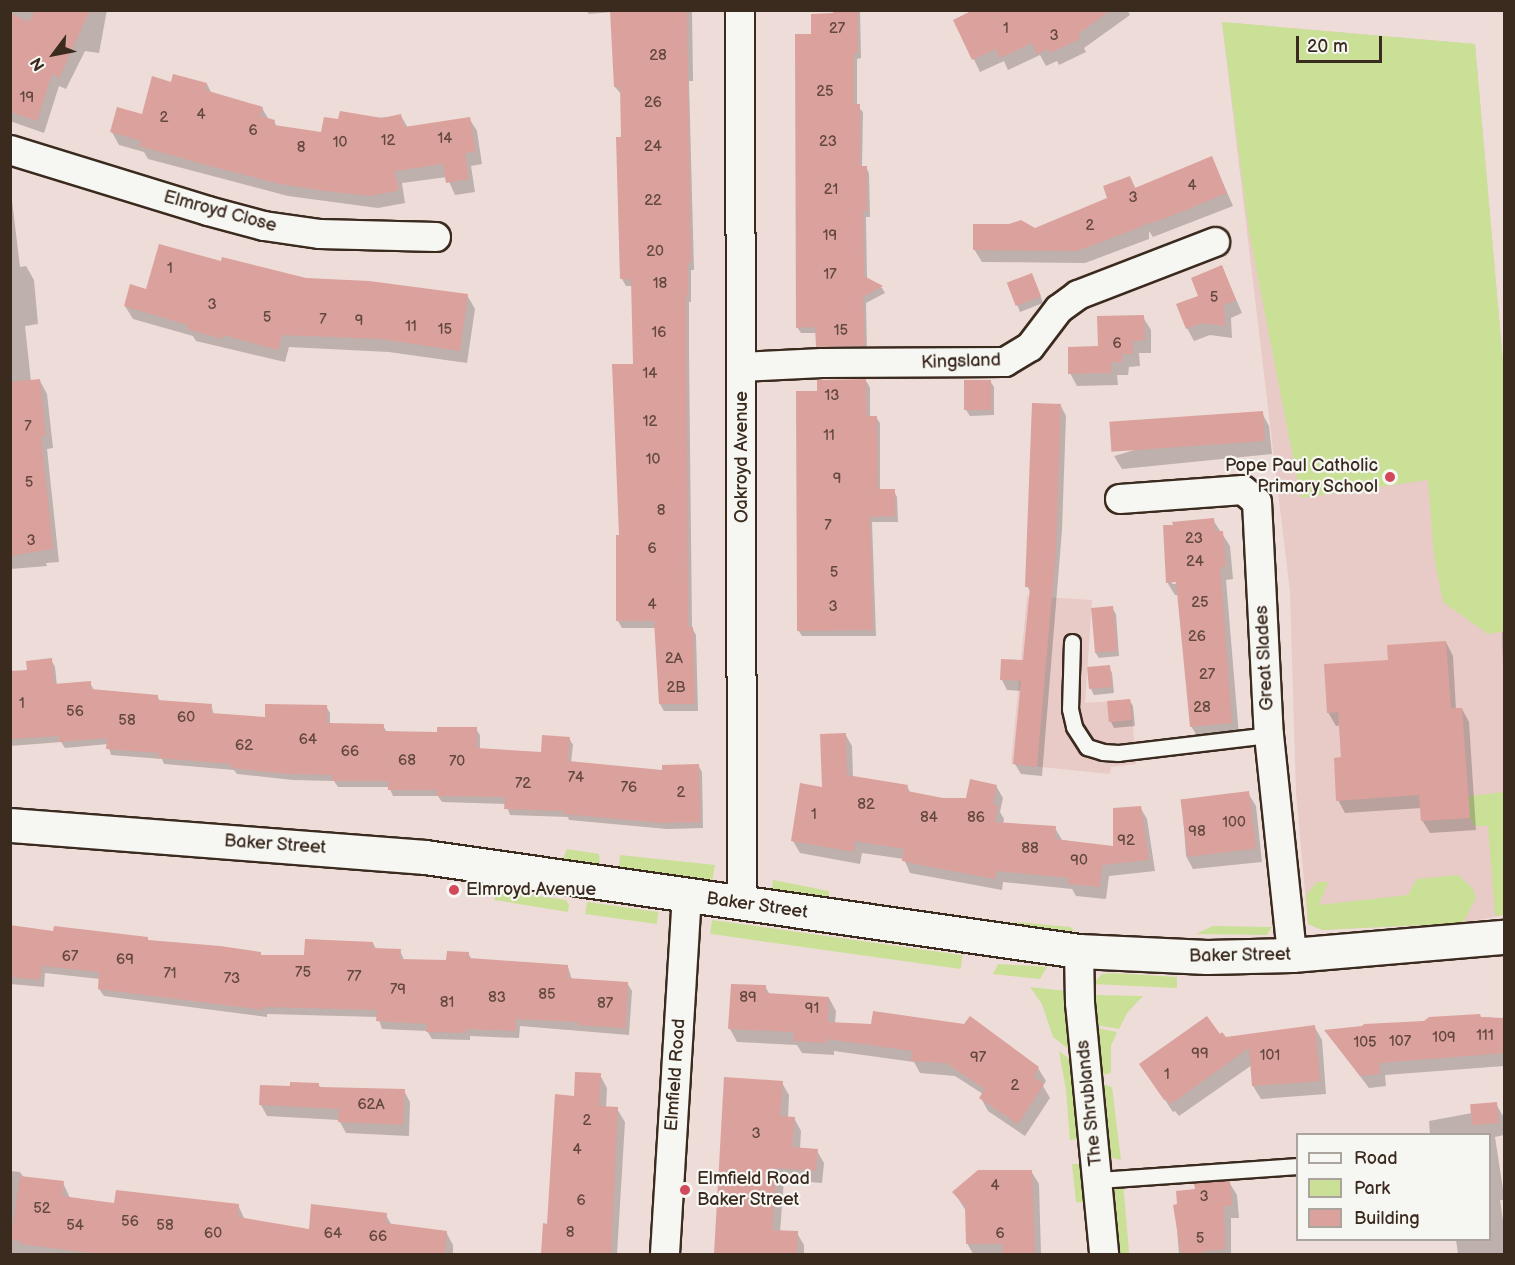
<!DOCTYPE html>
<html>
<head>
<meta charset="utf-8">
<style>
  body { margin:0 }
  #map { position:relative; width:1515px; height:1265px; overflow:hidden; background:#eedcd8; font-family:"Balsamiq Sans",sans-serif }
  div>[style] { position:absolute }
  [style*='--x'] { left:calc(var(--x)*1px); top:calc(var(--y)*1px); width:calc(var(--w)*1px); rotate:calc(var(--a)*1deg) }
  .built>* { inset:0; background:#e8cac6 }
  .green>* { inset:0; background:#cae096; transform-origin:0 0 }
  .shadow>* { inset:0; background:#0003 }
  .building>* { inset:0; background:#dba19c; transform-origin:0 0 }
  .roads { filter:drop-shadow(2px 0 #3b2a1e) drop-shadow(-2px 0 #3b2a1e) drop-shadow(0 2px #3b2a1e) drop-shadow(0 -2px #3b2a1e) }
  .lane>* { height:15px; margin:-7.5px; padding:0 7.5px; transform-origin:7.5px; border-radius:7.5px; background:#f6f6f2 }
  .street>* { height:28px; margin:-14px; padding:0 14px; transform-origin:14px; border-radius:14px; background:#f6f6f2 }
  .secondary>* { height:33px; margin:-16.5px; padding:0 16.5px; transform-origin:16.5px; border-radius:16.5px; background:#f6f6f2 }
  .dots>* { width:16px; height:16px; translate:-50% -50%; box-sizing:border-box; border:3px solid #f6f6f2; border-radius:50% }
  span { translate:-50% -50%; white-space:nowrap; text-align:center; line-height:1.15; -webkit-text-stroke:4.5px #f6f6f2; paint-order:stroke }
  .number-label { font-size:15px; color:#63483e }
  .number-label span { -webkit-text-stroke-width:0 }
  .street-label { font-size:18px; color:#3b2a1e }
  .poi-label { font-size:18px; color:#3b2a1e }
  .right { translate:-100% -50%; text-align:right }
  .left { translate:0 -50%; text-align:left }
  .frame { position:absolute; inset:0; border:12px solid #3b2a1e; pointer-events:none }
  .legend { position:absolute; left:1296px; top:1133px; width:195px; height:108px; box-sizing:border-box; background:#f6f6f2; border:2px solid #aba49d; margin:0; padding:8px 10px; list-style:none; font-size:18px; color:#3b2a1e }
  .legend li { display:flex; align-items:center; gap:12px; height:30px }
  .legend b { width:30px; border:2px solid #aba49d }
  .north { position:absolute; left:24px; top:24px; width:60px; height:60px; -webkit-text-stroke:4px #f6f6f2; paint-order:stroke; rotate:238deg; font-size:16px; font-weight:700; line-height:24px; text-align:center; color:#3b2a1e }
  .north::after { content:''; display:block; margin:auto; width:21px; height:27px; background:#3b2a1e; clip-path:polygon(50% 0,100% 100%,50% 72%,0 100%) }
  .scale { position:absolute; left:1296px; top:36px; width:86px; height:27px; box-sizing:border-box; border:3px solid #3b2a1e; border-top:0; padding-left:8px; font-size:18px; line-height:21px; white-space:nowrap; color:#3b2a1e; -webkit-text-stroke:4px #f6f6f2; paint-order:stroke }
</style>
</head>
<body>
<div id="map">
  <div class="built">
    <div style="clip-path:polygon(1222px 22px,1475px 44px,1504px 374px,1504px 915px,1463px 923px,1322px 930px,1308px 924px,1296px 793px,1290px 592px)"></div>
    <div style="clip-path:polygon(1027px 596px,1092px 600px,1085px 703px,1131px 700px,1136px 764px,1111px 767px,1110px 774px,1011px 764px)"></div>
  </div>
  <div class="green">
    <div style="clip-path:polygon(1222px 22px,1475px 44px,1504px 374px,1504px 631px,1488px 634px,1443px 602px,1434px 556px,1428px 480px,1301px 498px,1249px 232px)"></div>
    <div style="clip-path:polygon(1504px 792px,1504px 915px,1495px 916px,1488px 826px,1475px 826px,1470px 818px,1469px 796px)"></div>
    <div style="clip-path:polygon(567px 849px,599px 854px,600px 866px,562px 861px)"></div>
    <div style="clip-path:polygon(620px 855px,715px 865px,712px 882px,619px 869px)"></div>
    <div style="clip-path:polygon(1458px 875px,1473px 889px,1476px 898px,1463px 923px,1322px 930px,1308px 924px,1306px 895px,1317px 882px,1328px 882px,1319px 905px,1408px 895px,1417px 879px)"></div>
    <div style="clip-path:polygon(773px 880px,829px 891px,829px 901px,772px 891px)"></div>
    <div style="clip-path:polygon(495px 889px,566px 900px,569px 905px,568px 912px,494px 900px)"></div>
    <div style="left:587px;top:902px;width:72px;height:12px;rotate:8deg"></div>
    <div style="left:712px;top:920px;width:253px;height:14px;rotate:8deg"></div>
    <div style="clip-path:polygon(1017px 922px,1070px 927px,1075px 931px,1018px 927px)"></div>
    <div style="clip-path:polygon(1213px 926px,1272px 927px,1267px 935px,1196px 934px)"></div>
    <div style="clip-path:polygon(998px 964px,1047px 967px,1040px 979px,993px 974px)"></div>
    <div style="clip-path:polygon(1113px 973px,1177px 977px,1177px 988px,1093px 984px,1102px 974px)"></div>
    <div style="clip-path:polygon(1030px 987px,1066px 991px,1071px 1051px,1053px 1037px,1042px 1004px)"></div>
    <div style="clip-path:polygon(1093px 995px,1143px 996px,1127px 1013px,1119px 1029px,1096px 1025px)"></div>
    <div style="clip-path:polygon(1097px 1028px,1117px 1032px,1111px 1046px,1111px 1073px,1101px 1075px)"></div>
    <div style="clip-path:polygon(1059px 1051px,1074px 1062px,1080px 1139px,1070px 1140px,1066px 1090px)"></div>
    <div style="clip-path:polygon(1103px 1084px,1112px 1087px,1121px 1160px,1109px 1157px)"></div>
    <div style="clip-path:polygon(1072px 1164px,1084px 1164px,1087px 1203px,1076px 1202px)"></div>
    <div style="left:1123px;top:1183px;width:71px;height:11px;rotate:85deg"></div>
  </div>
  <div class="shadow">
    <div style="clip-path:polygon(10px 10px,107px 10px,99px 53px,85px 51px,66px 89px,59px 86px,44px 133px,10px 121px)"></div>
    <div style="clip-path:polygon(586px 10px,692px 10px,693px 81px,689px 81px,694px 270px,691px 270px,691px 302px,689px 302px,689px 352px,692px 628px,696px 635px,698px 711px,664px 711px,660px 704px,655px 628px,622px 628px,618px 621px,620px 536px,634px 365px,632px 286px,626px 286px,622px 279px,621px 94px,615px 87px,612px 12px,589px 14px)"></div>
    <div style="clip-path:polygon(834px 10px,860px 10px,861px 58px,857px 59px,857px 106px,863px 112px,862px 167px,866px 167px,869px 173px,870px 217px,866px 217px,867px 279px,882px 288px,885px 293px,866px 303px,867px 352px,821px 352px,817px 346px,817px 333px,801px 333px,797px 327px,813px 35px,835px 15px)"></div>
    <div style="clip-path:polygon(977px 10px,1127px 10px,1130px 15px,1084px 48px,1086px 52px,1059px 65px,1057px 61px,1046px 66px,1040px 55px,1008px 70px,1004px 61px,980px 72px,955px 20px)"></div>
    <div style="clip-path:polygon(172px 84px,207px 84px,212px 94px,262px 108px,269px 120px,274px 121px,277px 127px,323px 133px,339px 121px,401px 116px,408px 128px,469px 118px,477px 131px,482px 164px,471px 166px,475px 192px,455px 195px,447px 177px,402px 183px,405px 203px,378px 208px,288px 196px,148px 159px,144px 152px,119px 145px,112px 132px,143px 116px)"></div>
    <div style="clip-path:polygon(1212px 158px,1233px 206px,1153px 237px,1149px 231px,1149px 239px,1085px 263px,982px 262px,974px 249px,1035px 229px,1109px 199px,1130px 178px,1136px 189px)"></div>
    <div style="clip-path:polygon(10px 184px,20px 267px,26px 266px,34px 280px,38px 324px,25px 326px,31px 382px,40px 381px,47px 394px,53px 448px,47px 449px,59px 562px,46px 563px,47px 566px,10px 569px)"></div>
    <div style="clip-path:polygon(222px 263px,305px 280px,467px 295px,475px 309px,467px 363px,389px 352px,289px 347px,285px 362px,196px 341px,193px 336px,133px 319px,125px 306px,147px 290px)"></div>
    <div style="clip-path:polygon(1222px 267px,1242px 313px,1231px 318px,1232px 338px,1210px 335px,1194px 341px,1187px 328px,1200px 296px)"></div>
    <div style="clip-path:polygon(1035px 281px,1043px 303px,1020px 312px,1009px 284px)"></div>
    <div style="clip-path:polygon(1143px 317px,1151px 330px,1151px 353px,1139px 353px,1140px 366px,1129px 367px,1128px 375px,1117px 375px,1118px 385px,1077px 386px,1070px 373px,1099px 347px)"></div>
    <div style="clip-path:polygon(819px 381px,867px 382px,870px 388px,870px 417px,876px 417px,880px 423px,880px 491px,894px 491px,897px 497px,898px 522px,872px 522px,876px 636px,802px 636px,798px 630px)"></div>
    <div style="clip-path:polygon(990px 381px,994px 387px,994px 415px,970px 416px,966px 410px)"></div>
    <div style="clip-path:polygon(1061px 406px,1066px 416px,1062px 530px,1042px 776px,1021px 774px,1015px 764px,1022px 691px,1007px 690px,1002px 680px,1002px 660px,1024px 661px,1031px 593px,1027px 586px)"></div>
    <div style="clip-path:polygon(1262px 413px,1269px 426px,1272px 454px,1122px 469px,1114px 456px)"></div>
    <div style="clip-path:polygon(evenodd,1213px 520px,1230px 546px,1233px 579px,1226px 580px,1239px 736px,1199px 739px,1191px 726px,1179px 595px,1175px 595px,1167px 582px,1213px 520px,1172px 581px,1184px 583px,1172px 584px,1172px 581px)"></div>
    <div style="clip-path:polygon(1112px 608px,1116px 614px,1119px 656px,1099px 658px,1095px 652px)"></div>
    <div style="clip-path:polygon(1502px 631px,1504px 634px,1504px 670px,1503px 668px)"></div>
    <div style="clip-path:polygon(1446px 642px,1453px 656px,1456px 710px,1462px 709px,1469px 722px,1476px 830px,1430px 833px,1422px 820px,1422px 808px,1345px 813px,1338px 800px,1343px 759px,1341px 725px,1336px 726px,1328px 712px,1389px 661px)"></div>
    <div style="clip-path:polygon(51px 660px,55px 667px,57px 686px,90px 683px,94px 690px,157px 696px,160px 701px,211px 705px,214px 715px,266px 719px,326px 706px,330px 713px,330px 725px,383px 725px,387px 733px,439px 733px,476px 729px,480px 735px,480px 750px,542px 753px,569px 738px,573px 745px,571px 763px,664px 772px,698px 765px,702px 772px,703px 828px,667px 829px,569px 820px,568px 817px,510px 815px,506px 804px,442px 802px,438px 796px,393px 796px,389px 787px,338px 787px,334px 781px,293px 780px,237px 774px,234px 770px,164px 764px,162px 759px,111px 755px,108px 744px,65px 748px,61px 742px,10px 746px,10px 672px,28px 671px)"></div>
    <div style="clip-path:polygon(1109px 667px,1112px 673px,1114px 693px,1094px 695px,1091px 689px)"></div>
    <div style="clip-path:polygon(1129px 700px,1133px 706px,1135px 726px,1114px 728px,1111px 722px)"></div>
    <div style="clip-path:polygon(845px 734px,852px 746px,853px 778px,907px 786px,911px 794px,943px 800px,967px 800px,996px 786px,1003px 798px,1000px 812px,1004px 819px,1003px 824px,1055px 828px,1062px 840px,1115px 848px,1140px 807px,1147px 819px,1155px 871px,1109px 876px,1106px 899px,1076px 896px,1072px 889px,1003px 882px,1002px 890px,910px 873px,904px 859px,862px 853px,860px 864px,800px 853px,793px 841px,823px 789px)"></div>
    <div style="clip-path:polygon(1248px 793px,1256px 806px,1262px 862px,1193px 869px,1186px 856px,1182px 800px)"></div>
    <div style="clip-path:polygon(10px 927px,260px 954px,262px 957px,305px 957px,373px 943px,376px 949px,400px 951px,404px 960px,447px 962px,468px 953px,472px 960px,568px 967px,572px 980px,627px 983px,632px 991px,629px 1035px,520px 1026px,519px 1038px,470px 1036px,470px 1040px,432px 1039px,427px 1031px,382px 1029px,378px 1017px,267px 1014px,267px 1017px,104px 996px,99px 989px,100px 979px,45px 973px,44px 987px,10px 984px)"></div>
    <div style="clip-path:polygon(765px 986px,770px 995px,829px 998px,836px 1011px,835px 1024px,1038px 1068px,1046px 1081px,1043px 1086px,1050px 1098px,1025px 1136px,988px 1111px,981px 1098px,983px 1094px,955px 1076px,920px 1073px,914px 1062px,834px 1051px,834px 1055px,802px 1053px,797px 1045px,737px 1042px,730px 1029px)"></div>
    <div style="clip-path:polygon(1491px 1017px,1493px 1020px,1504px 1020px,1504px 1066px,1385px 1075px,1386px 1086px,1369px 1088px,1326px 1031px)"></div>
    <div style="clip-path:polygon(1314px 1026px,1322px 1040px,1326px 1094px,1261px 1099px,1253px 1086px,1252px 1065px,1179px 1116px,1175px 1111px,1173px 1112px,1141px 1064px,1219px 1036px,1225px 1039px)"></div>
    <div style="clip-path:polygon(600px 1075px,607px 1088px,606px 1108px,617px 1109px,625px 1122px,617px 1254px,543px 1254px,544px 1225px,548px 1225px,575px 1097px)"></div>
    <div style="clip-path:polygon(725px 1079px,782px 1083px,789px 1095px,788px 1118px,794px 1118px,801px 1131px,800px 1149px,817px 1151px,824px 1163px,822px 1183px,784px 1180px,780px 1232px,797px 1233px,804px 1245px,804px 1254px,716px 1254px)"></div>
    <div style="clip-path:polygon(318px 1084px,321px 1088px,404px 1091px,410px 1102px,409px 1136px,346px 1133px,339px 1120px,267px 1116px,261px 1105px,292px 1088px)"></div>
    <div style="clip-path:polygon(1496px 1104px,1503px 1116px,1504px 1130px,1504px 1135px,1495px 1137px,1504px 1196px,1504px 1200px,1500px 1200px,1504px 1228px,1504px 1254px,1458px 1254px,1456px 1240px,1490px 1240px,1490px 1134px,1430px 1134px,1429px 1121px,1472px 1113px)"></div>
    <div style="clip-path:polygon(10px 1171px,20px 1172px,24px 1178px,63px 1183px,70px 1198px,116px 1205px,238px 1205px,245px 1220px,310px 1230px,386px 1215px,392px 1226px,446px 1232px,453px 1245px,453px 1254px,10px 1254px)"></div>
    <div style="clip-path:polygon(1031px 1171px,1039px 1184px,1041px 1254px,973px 1254px,967px 1243px,966px 1211px,954px 1192px)"></div>
    <div style="clip-path:polygon(1229px 1182px,1237px 1195px,1239px 1218px,1231px 1218px,1231px 1254px,1179px 1254px,1175px 1206px,1196px 1190px)"></div>
  </div>
  <div class="building">
    <div style="clip-path:polygon(35px 10px,90px 10px,59px 78px,52px 74px,37px 121px,10px 112px,10px 13px,29px 22px)"></div>
    <div style="clip-path:polygon(610px 10px,687px 10px,691px 263px,688px 263px,688px 295px,686px 295px,688px 627px,693px 627px,695px 704px,659px 704px,654px 621px,616px 621px,616px 535px,619px 535px,612px 364px,633px 364px,631px 279px,620px 279px,616px 137px,621px 137px,620px 87px,614px 87px)"></div>
    <div style="clip-path:polygon(833px 10px,858px 10px,858px 53px,854px 53px,854px 104px,860px 104px,860px 166px,867px 166px,867px 211px,863px 211px,864px 276px,883px 286px,863px 297px,865px 346px,816px 347px,815px 327px,796px 328px,795px 34px,811px 34px,811px 14px,833px 13px)"></div>
    <div style="clip-path:polygon(973px 10px,1111px 10px,1078px 34px,1080px 39px,1050px 53px,1048px 49px,1037px 54px,1032px 43px,1000px 58px,996px 49px,972px 60px,953px 20px)"></div>
    <div style="clip-path:polygon(173px 74px,207px 83px,205px 90px,263px 107px,260px 116px,275px 120px,274px 125px,321px 132px,324px 117px,338px 119px,340px 111px,382px 118px,401px 114px,404px 127px,470px 117px,476px 152px,465px 153px,469px 179px,446px 183px,443px 164px,395px 171px,399px 190px,370px 196px,325px 191px,280px 184px,206px 165px,139px 146px,141px 141px,110px 132px,117px 107px,142px 114px,152px 76px,171px 82px)"></div>
    <div style="clip-path:polygon(1212px 156px,1227px 193px,1166px 218px,1144px 225px,1143px 221px,1143px 226px,1077px 251px,973px 250px,973px 224px,1009px 224px,1021px 220px,1035px 228px,1107px 198px,1103px 186px,1130px 176px,1135px 188px)"></div>
    <div style="clip-path:polygon(159px 244px,221px 261px,222px 257px,306px 278px,369px 281px,468px 294px,460px 351px,381px 339px,282px 335px,278px 350px,223px 335px,222px 339px,187px 329px,188px 325px,124px 306px,130px 284px,146px 289px)"></div>
    <div style="clip-path:polygon(1222px 265px,1236px 300px,1224px 305px,1225px 326px,1202px 323px,1186px 329px,1176px 304px,1198px 296px,1191px 278px)"></div>
    <div style="left:1032px;top:273px;width:25px;height:27px;rotate:69deg"></div>
    <div style="clip-path:polygon(1144px 315px,1145px 340px,1133px 341px,1133px 354px,1122px 354px,1122px 362px,1111px 362px,1111px 373px,1068px 374px,1068px 347px,1098px 346px,1097px 316px)"></div>
    <div style="clip-path:polygon(40px 379px,46px 435px,41px 436px,53px 549px,10px 556px,10px 382px)"></div>
    <div style="clip-path:polygon(866px 379px,867px 416px,877px 416px,878px 489px,895px 489px,895px 516px,870px 517px,873px 630px,797px 631px,796px 391px,817px 391px,817px 380px)"></div>
    <div style="left:964px;top:380px;width:27px;height:30px"></div>
    <div style="clip-path:polygon(1032px 403px,1061px 404px,1056px 550px,1037px 767px,1013px 764px,1021px 681px,1000px 680px,1001px 659px,1023px 660px,1030px 587px,1025px 587px)"></div>
    <div style="left:1263px;top:411px;width:30px;height:154px;rotate:86deg"></div>
    <div style="clip-path:polygon(1214px 518px,1215px 531px,1223px 531px,1226px 567px,1220px 567px,1232px 723px,1190px 727px,1176px 582px,1166px 583px,1163px 525px,1173px 525px,1172px 522px)"></div>
    <div style="left:1113px;top:606px;width:45px;height:22px;rotate:85deg"></div>
    <div style="clip-path:polygon(1446px 641px,1451px 708px,1462px 708px,1470px 818px,1421px 821px,1419px 795px,1336px 801px,1334px 758px,1341px 757px,1338px 712px,1327px 713px,1324px 664px,1388px 660px,1387px 645px)"></div>
    <div style="clip-path:polygon(52px 658px,54px 684px,91px 681px,91px 689px,158px 695px,158px 700px,212px 704px,211px 713px,265px 717px,265px 704px,327px 705px,327px 723px,384px 724px,383px 731px,437px 732px,437px 727px,477px 727px,477px 748px,541px 752px,542px 735px,570px 737px,568px 761px,662px 770px,662px 765px,699px 764px,700px 822px,662px 823px,564px 814px,564px 811px,504px 809px,505px 797px,436px 796px,436px 790px,388px 790px,388px 781px,332px 781px,332px 775px,289px 774px,231px 768px,232px 764px,159px 758px,159px 753px,106px 749px,107px 738px,59px 742px,59px 736px,10px 739px,10px 671px,27px 670px,26px 661px)"></div>
    <div style="left:1110px;top:665px;width:22px;height:23px;rotate:85deg"></div>
    <div style="left:1130px;top:699px;width:21px;height:23px;rotate:85deg"></div>
    <div style="clip-path:polygon(846px 733px,847px 775px,908px 785px,907px 791px,943px 798px,966px 798px,970px 779px,997px 785px,993px 804px,998px 806px,995px 822px,1056px 826px,1055px 839px,1113px 846px,1113px 808px,1141px 806px,1149px 860px,1102px 865px,1100px 887px,1068px 884px,1069px 878px,997px 871px,995px 879px,936px 868px,902px 861px,904px 849px,855px 841px,854px 852px,791px 841px,800px 783px,822px 787px,820px 734px)"></div>
    <div style="left:1249px;top:791px;width:58px;height:69px;rotate:83deg"></div>
    <div style="clip-path:polygon(10px 925px,53px 931px,54px 926px,148px 937px,148px 940px,220px 946px,261px 952px,261px 955px,304px 955px,305px 939px,373px 942px,373px 948px,401px 949px,400px 959px,446px 960px,447px 951px,469px 952px,469px 958px,568px 965px,568px 978px,628px 982px,626px 1028px,578px 1025px,578px 1022px,516px 1019px,516px 1031px,466px 1029px,466px 1033px,426px 1032px,427px 1024px,376px 1021px,377px 1010px,263px 1007px,263px 1010px,98px 989px,99px 972px,42px 966px,40px 980px,10px 977px)"></div>
    <div style="clip-path:polygon(731px 984px,766px 985px,766px 993px,829px 997px,828px 1022px,871px 1024px,873px 1011px,964px 1024px,970px 1016px,1039px 1067px,1034px 1078px,1044px 1084px,1018px 1124px,979px 1098px,985px 1089px,946px 1063px,911px 1061px,912px 1051px,827px 1039px,827px 1043px,793px 1041px,794px 1032px,728px 1029px)"></div>
    <div style="clip-path:polygon(1480px 1014px,1481px 1017px,1504px 1018px,1504px 1053px,1379px 1063px,1380px 1074px,1360px 1076px,1324px 1030px,1362px 1026px,1364px 1024px,1424px 1021px,1429px 1017px)"></div>
    <div style="clip-path:polygon(1207px 1016px,1220px 1034px,1222px 1032px,1226px 1037px,1315px 1025px,1320px 1081px,1252px 1086px,1249px 1048px,1171px 1104px,1166px 1099px,1164px 1100px,1139px 1064px)"></div>
    <div style="clip-path:polygon(575px 1072px,601px 1073px,599px 1106px,618px 1107px,611px 1254px,541px 1254px,543px 1223px,547px 1224px,555px 1094px,574px 1096px)"></div>
    <div style="clip-path:polygon(724px 1077px,783px 1081px,780px 1116px,795px 1117px,792px 1147px,818px 1149px,816px 1171px,777px 1168px,772px 1230px,798px 1231px,797px 1254px,714px 1254px)"></div>
    <div style="clip-path:polygon(290px 1082px,319px 1083px,319px 1087px,405px 1089px,403px 1125px,338px 1122px,339px 1109px,259px 1105px,260px 1085px,290px 1086px)"></div>
    <div style="left:1497px;top:1102px;width:21px;height:27px;rotate:85deg"></div>
    <div style="clip-path:polygon(978px 1170px,1032px 1170px,1035px 1254px,1003px 1254px,1003px 1244px,966px 1244px,965px 1206px,952px 1192px)"></div>
    <div style="clip-path:polygon(20px 1176px,64px 1181px,62px 1196px,114px 1203px,116px 1190px,239px 1204px,238px 1217px,309px 1229px,311px 1204px,387px 1213px,386px 1223px,447px 1231px,445px 1254px,99px 1254px,20px 1244px,21px 1241px,11px 1240px)"></div>
    <div style="clip-path:polygon(1230px 1181px,1232px 1205px,1224px 1206px,1225px 1249px,1203px 1251px,1203px 1254px,1181px 1254px,1173px 1205px,1177px 1204px,1176px 1191px,1195px 1189px,1194px 1183px)"></div>
  </div>
  <div class="roads">
    <div class="lane">
      <div style="--x:1072;--y:642;--w:67;--a:91.7"></div>
      <div style="--x:1070;--y:709;--w:18;--a:77"></div>
      <div style="--x:1074;--y:727;--w:24;--a:57"></div>
      <div style="--x:1087;--y:747;--w:17;--a:17"></div>
      <div style="--x:1103;--y:752;--w:15;--a:4"></div>
      <div style="--x:1118;--y:753;--w:152;--a:-6.8"></div>
      <div style="--x:1099;--y:1180;--w:199;--a:-4"></div>
    </div>
    <div class="street">
      <div style="--x:740;--y:10;--w:894;--a:89.87"></div>
      <div style="--x:10;--y:150;--w:207;--a:17.1"></div>
      <div style="--x:208;--y:211;--w:58;--a:15"></div>
      <div style="--x:264;--y:226;--w:57;--a:8.1"></div>
      <div style="--x:320;--y:234;--w:116;--a:1.5"></div>
      <div style="--x:741;--y:367;--w:81;--a:-2.8"></div>
      <div style="--x:822;--y:363;--w:183;--a:-0.3"></div>
      <div style="--x:1005;--y:362;--w:29;--a:-31"></div>
      <div style="--x:1030;--y:347;--w:48;--a:-52.7"></div>
      <div style="--x:1059;--y:309;--w:24;--a:-36"></div>
      <div style="--x:1078;--y:295;--w:147;--a:-21.1"></div>
      <div style="--x:1120;--y:499;--w:123;--a:-4.2"></div>
      <div style="--x:1243;--y:490;--w:18;--a:41"></div>
      <div style="--x:1257;--y:502;--w:233;--a:87.1"></div>
      <div style="--x:1269;--y:735;--w:221;--a:84"></div>
      <div style="--x:1079;--y:951;--w:52;--a:88.9"></div>
      <div style="--x:1080;--y:1003;--w:252;--a:84.5"></div>
      <div style="--x:665;--y:1254;--w:359;--a:-86.5"></div>
    </div>
    <div class="secondary">
      <div style="--x:10;--y:825;--w:416;--a:4.4"></div>
      <div style="--x:425;--y:857;--w:661;--a:8.18"></div>
      <div style="--x:1079;--y:951;--w:128;--a:2.7"></div>
      <div style="--x:1207;--y:957;--w:85;--a:-1.3"></div>
      <div style="--x:1292;--y:955;--w:213;--a:-4.9"></div>
    </div>
  </div>
  <div class="dots">
    <div style="left:1390px;top:477px;background:#d1495b"></div>
    <div style="left:454px;top:890px;background:#d1495b"></div>
    <div style="left:685px;top:1190px;background:#d1495b"></div>
  </div>
  <div class="number-label">
    <span style="left:837px;top:29px">27</span>
    <span style="left:1006px;top:29px">1</span>
    <span style="left:1054px;top:36px">3</span>
    <span style="left:658px;top:56px">28</span>
    <span style="left:825px;top:92px">25</span>
    <span style="left:27px;top:98px">19</span>
    <span style="left:653px;top:103px">26</span>
    <span style="left:201px;top:115px">4</span>
    <span style="left:164px;top:118px">2</span>
    <span style="left:253px;top:131px">6</span>
    <span style="left:445px;top:139px">14</span>
    <span style="left:388px;top:141px">12</span>
    <span style="left:828px;top:142px">23</span>
    <span style="left:340px;top:143px">10</span>
    <span style="left:653px;top:147px">24</span>
    <span style="left:301px;top:148px">8</span>
    <span style="left:1192px;top:186px">4</span>
    <span style="left:831px;top:190px">21</span>
    <span style="left:1133px;top:198px">3</span>
    <span style="left:653px;top:201px">22</span>
    <span style="left:1090px;top:226px">2</span>
    <span style="left:830px;top:236px">19</span>
    <span style="left:655px;top:252px">20</span>
    <span style="left:170px;top:269px">1</span>
    <span style="left:830px;top:275px">17</span>
    <span style="left:660px;top:284px">18</span>
    <span style="left:1214px;top:298px">5</span>
    <span style="left:212px;top:305px">3</span>
    <span style="left:267px;top:318px">5</span>
    <span style="left:323px;top:320px">7</span>
    <span style="left:359px;top:321px">9</span>
    <span style="left:411px;top:327px">11</span>
    <span style="left:445px;top:330px">15</span>
    <span style="left:841px;top:331px">15</span>
    <span style="left:659px;top:333px">16</span>
    <span style="left:1117px;top:344px">6</span>
    <span style="left:650px;top:374px">14</span>
    <span style="left:832px;top:396px">13</span>
    <span style="left:650px;top:422px">12</span>
    <span style="left:28px;top:427px">7</span>
    <span style="left:829px;top:436px">11</span>
    <span style="left:653px;top:460px">10</span>
    <span style="left:837px;top:479px">9</span>
    <span style="left:29px;top:483px">5</span>
    <span style="left:661px;top:511px">8</span>
    <span style="left:828px;top:526px">7</span>
    <span style="left:1194px;top:539px">23</span>
    <span style="left:31px;top:541px">3</span>
    <span style="left:652px;top:549px">6</span>
    <span style="left:1195px;top:562px">24</span>
    <span style="left:834px;top:573px">5</span>
    <span style="left:1200px;top:603px">25</span>
    <span style="left:652px;top:605px">4</span>
    <span style="left:833px;top:607px">3</span>
    <span style="left:1197px;top:637px">26</span>
    <span style="left:674px;top:659px">2A</span>
    <span style="left:1207px;top:675px">27</span>
    <span style="left:676px;top:688px">2B</span>
    <span style="left:22px;top:704px">1</span>
    <span style="left:1202px;top:708px">28</span>
    <span style="left:75px;top:712px">56</span>
    <span style="left:186px;top:718px">60</span>
    <span style="left:127px;top:721px">58</span>
    <span style="left:308px;top:740px">64</span>
    <span style="left:244px;top:746px">62</span>
    <span style="left:350px;top:752px">66</span>
    <span style="left:407px;top:761px">68</span>
    <span style="left:457px;top:762px">70</span>
    <span style="left:576px;top:778px">74</span>
    <span style="left:523px;top:784px">72</span>
    <span style="left:629px;top:788px">76</span>
    <span style="left:681px;top:793px">2</span>
    <span style="left:866px;top:805px">82</span>
    <span style="left:814px;top:815px">1</span>
    <span style="left:929px;top:818px">84</span>
    <span style="left:976px;top:818px">86</span>
    <span style="left:1234px;top:823px">100</span>
    <span style="left:1197px;top:832px">98</span>
    <span style="left:1126px;top:841px">92</span>
    <span style="left:1030px;top:849px">88</span>
    <span style="left:1079px;top:861px">90</span>
    <span style="left:70px;top:957px">67</span>
    <span style="left:125px;top:960px">69</span>
    <span style="left:303px;top:973px">75</span>
    <span style="left:170px;top:974px">71</span>
    <span style="left:354px;top:977px">77</span>
    <span style="left:232px;top:979px">73</span>
    <span style="left:398px;top:990px">79</span>
    <span style="left:547px;top:995px">85</span>
    <span style="left:497px;top:998px">83</span>
    <span style="left:748px;top:998px">89</span>
    <span style="left:447px;top:1003px">81</span>
    <span style="left:605px;top:1004px">87</span>
    <span style="left:812px;top:1009px">91</span>
    <span style="left:1485px;top:1036px">111</span>
    <span style="left:1444px;top:1038px">109</span>
    <span style="left:1400px;top:1042px">107</span>
    <span style="left:1365px;top:1043px">105</span>
    <span style="left:1200px;top:1054px">99</span>
    <span style="left:1270px;top:1056px">101</span>
    <span style="left:978px;top:1058px">97</span>
    <span style="left:1167px;top:1075px">1</span>
    <span style="left:1015px;top:1086px">2</span>
    <span style="left:371px;top:1105px">62A</span>
    <span style="left:587px;top:1121px">2</span>
    <span style="left:756px;top:1134px">3</span>
    <span style="left:577px;top:1150px">4</span>
    <span style="left:995px;top:1186px">4</span>
    <span style="left:1204px;top:1197px">3</span>
    <span style="left:581px;top:1201px">6</span>
    <span style="left:42px;top:1209px">52</span>
    <span style="left:130px;top:1222px">56</span>
    <span style="left:75px;top:1226px">54</span>
    <span style="left:165px;top:1226px">58</span>
    <span style="left:570px;top:1233px">8</span>
    <span style="left:213px;top:1234px">60</span>
    <span style="left:333px;top:1234px">64</span>
    <span style="left:1000px;top:1234px">6</span>
    <span style="left:378px;top:1237px">66</span>
    <span style="left:1200px;top:1239px">5</span>
  </div>
  <div class="street-label">
    <span style="left:220px;top:212px;rotate:15deg">Elmroyd Close</span>
    <span style="left:961px;top:362px;rotate:-2deg">Kingsland</span>
    <span style="left:742px;top:457px;rotate:-90deg">Oakroyd Avenue</span>
    <span style="left:1265px;top:658px;rotate:-93deg">Great Slades</span>
    <span style="left:275px;top:845px;rotate:4deg">Baker Street</span>
    <span style="left:757px;top:906px;rotate:8deg">Baker Street</span>
    <span style="left:1240px;top:956px;rotate:-1deg">Baker Street</span>
    <span style="left:676px;top:1075px;rotate:-86deg">Elmfield Road</span>
    <span style="left:1090px;top:1103px;rotate:-96deg">The Shrublands</span>
  </div>
  <div class="poi-label">
    <span class="right" style="left:1378px;top:477px">Pope Paul Catholic<br>Primary School</span>
    <span class="left" style="left:466px;top:890px">Elmroyd Avenue</span>
    <span class="left" style="left:697px;top:1190px">Elmfield Road<br>Baker Street</span>
  </div>
  <div class="frame"></div>
  <ul class="legend">
  <li><b style="height:8px;background:#f6f6f2"></b>Road</li>
  <li><b style="height:16px;background:#cae096"></b>Park</li>
  <li><b style="height:16px;background:#dba19c"></b>Building</li>
  </ul>
  <div class="north">N</div>
  <div class="scale">20 m</div>
</div>
</body>
</html>
